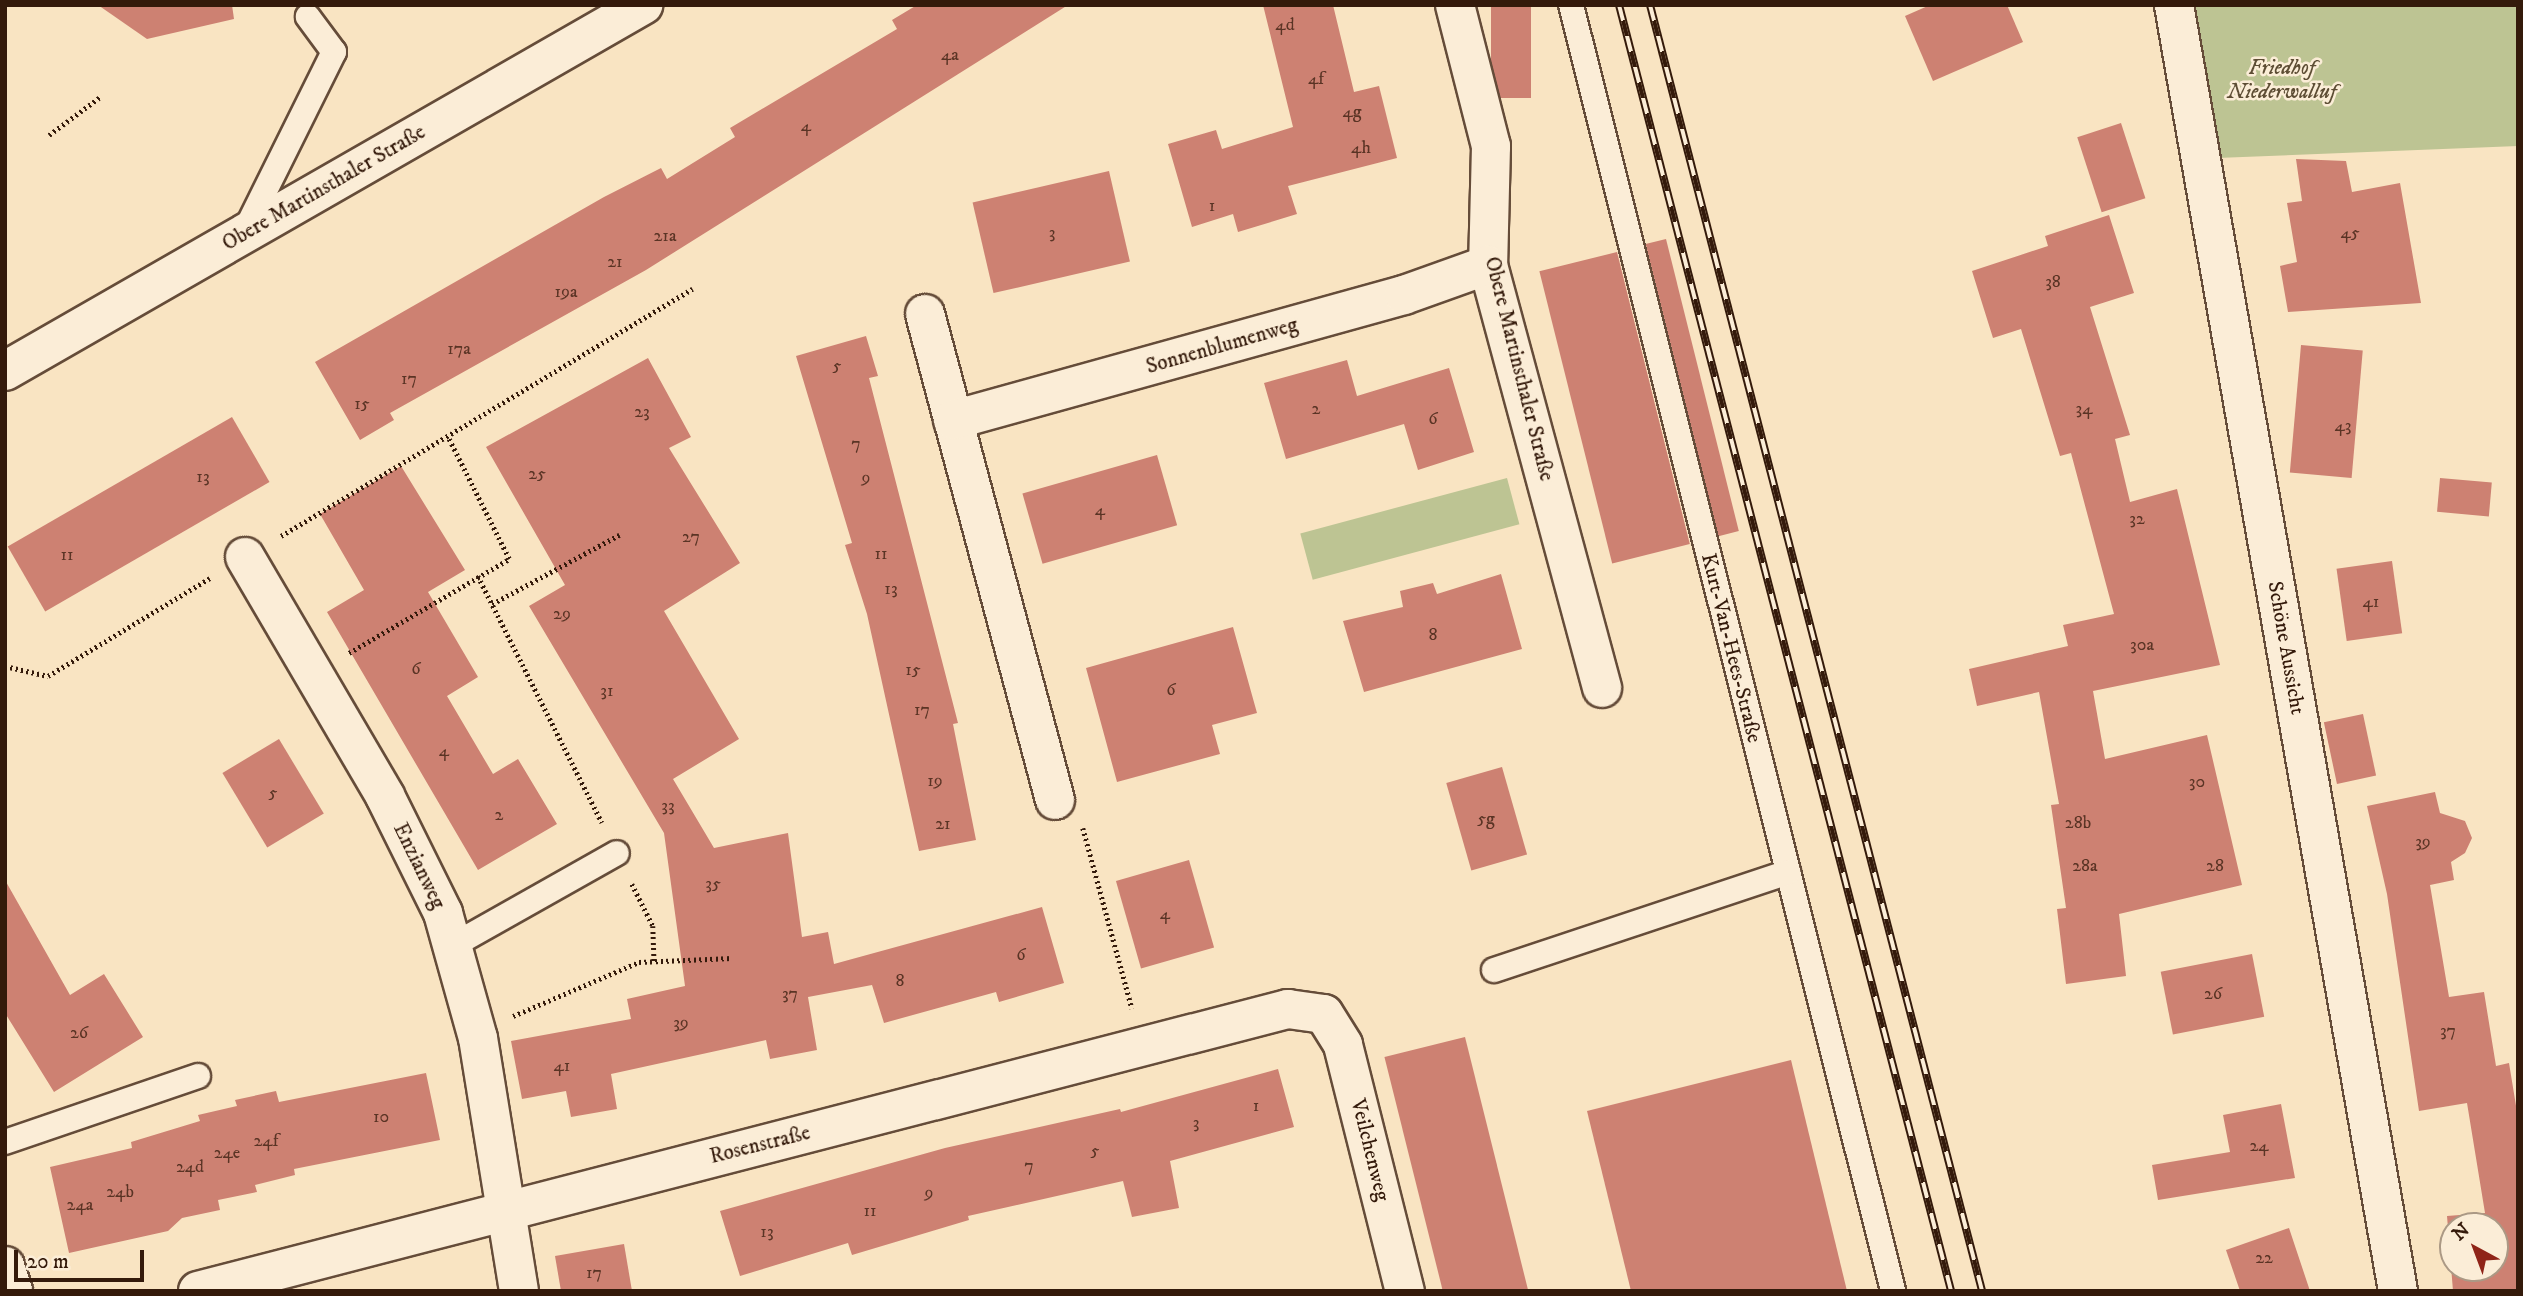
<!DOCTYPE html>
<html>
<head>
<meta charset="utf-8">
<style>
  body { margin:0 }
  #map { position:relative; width:2523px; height:1296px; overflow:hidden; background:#f9e4c2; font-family:"IM FELL DW Pica",serif }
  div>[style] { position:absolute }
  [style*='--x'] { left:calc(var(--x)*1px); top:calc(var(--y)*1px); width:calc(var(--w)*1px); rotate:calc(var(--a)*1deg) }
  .green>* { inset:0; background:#bdc493; transform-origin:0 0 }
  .building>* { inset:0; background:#cd8172; transform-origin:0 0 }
  .path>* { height:4.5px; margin-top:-2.25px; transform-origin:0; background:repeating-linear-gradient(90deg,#341a0b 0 2px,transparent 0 5.5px) }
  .roads { filter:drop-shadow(2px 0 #654c39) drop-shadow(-2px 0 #654c39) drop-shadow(0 2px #654c39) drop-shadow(0 -2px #654c39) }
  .lane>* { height:24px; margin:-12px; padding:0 12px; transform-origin:12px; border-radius:12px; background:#fbedd7 }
  .street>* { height:38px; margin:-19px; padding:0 19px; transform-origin:19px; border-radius:19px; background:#fbedd7 }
  .rail>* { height:8px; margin-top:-4px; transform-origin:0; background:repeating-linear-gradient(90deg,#fbedd7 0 16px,#341a0b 0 32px); box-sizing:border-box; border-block:2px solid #341a0b }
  span { translate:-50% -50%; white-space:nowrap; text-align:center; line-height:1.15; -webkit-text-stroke:5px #fbedd7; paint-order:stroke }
  .number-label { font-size:18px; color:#5a3425 }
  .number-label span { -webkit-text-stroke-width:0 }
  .park-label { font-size:21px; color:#5d4d34; font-style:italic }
  .street-label { font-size:21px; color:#341a0b }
  .frame { position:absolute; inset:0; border:7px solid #341a0b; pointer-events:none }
  .north { position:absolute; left:2439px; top:1212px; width:70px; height:70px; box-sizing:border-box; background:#fbedd7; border:2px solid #ab9985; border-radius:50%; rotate:319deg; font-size:19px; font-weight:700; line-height:28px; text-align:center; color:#341a0b }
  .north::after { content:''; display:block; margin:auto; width:24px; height:32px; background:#8f2418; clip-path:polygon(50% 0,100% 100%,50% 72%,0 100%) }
  .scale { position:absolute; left:14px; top:1250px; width:130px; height:32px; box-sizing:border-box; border:4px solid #341a0b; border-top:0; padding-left:9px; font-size:21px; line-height:24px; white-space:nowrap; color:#341a0b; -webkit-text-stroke:5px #fbedd7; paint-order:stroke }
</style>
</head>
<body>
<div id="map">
  <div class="green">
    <div style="clip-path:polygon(2191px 5px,2518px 5px,2518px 146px,2217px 158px)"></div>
    <div style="left:1507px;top:478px;width:48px;height:214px;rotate:75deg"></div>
  </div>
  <div class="building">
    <div style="clip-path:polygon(98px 5px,232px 5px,234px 19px,147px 39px)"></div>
    <div style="clip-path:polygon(917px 5px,1068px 5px,646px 270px,390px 413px,394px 420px,360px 440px,315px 362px,604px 197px,661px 168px,667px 179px,735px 137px,730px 128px,897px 29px,892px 20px)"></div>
    <div style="clip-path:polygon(1263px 5px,1333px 5px,1354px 92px,1379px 86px,1397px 158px,1288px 186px,1297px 214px,1238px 232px,1233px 214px,1192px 227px,1168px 144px,1216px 130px,1222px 149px,1293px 127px)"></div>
    <div style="left:1491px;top:5px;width:40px;height:93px"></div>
    <div style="clip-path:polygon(1930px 5px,2007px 5px,2023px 42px,1933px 81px,1905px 16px)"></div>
    <div style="left:2121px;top:123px;width:79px;height:46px;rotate:72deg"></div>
    <div style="clip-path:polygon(2296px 159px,2346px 161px,2352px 192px,2400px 183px,2421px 303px,2288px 312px,2280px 266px,2297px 262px,2287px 203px,2302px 201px)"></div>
    <div style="left:1109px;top:171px;width:93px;height:140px;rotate:77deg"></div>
    <div style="clip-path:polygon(2109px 215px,2134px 293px,2090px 307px,2130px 435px,2115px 439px,2130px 502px,2177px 489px,2220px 665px,2093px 691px,2105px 759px,2207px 735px,2242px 885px,2119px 914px,2126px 976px,2066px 984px,2057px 909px,2066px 908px,2051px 805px,2059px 804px,2039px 692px,1977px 706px,1969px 669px,2068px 646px,2063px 625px,2114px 614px,2071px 453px,2060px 456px,2021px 329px,1993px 338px,1972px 271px,2048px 246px,2045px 236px)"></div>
    <div style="left:1666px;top:239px;width:301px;height:21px;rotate:76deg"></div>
    <div style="left:1617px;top:252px;width:301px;height:80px;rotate:76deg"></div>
    <div style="clip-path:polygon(866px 336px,878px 376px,869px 378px,958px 723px,953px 724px,976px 840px,919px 851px,867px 614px,845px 545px,852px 543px,796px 356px)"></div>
    <div style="left:2301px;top:345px;width:62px;height:128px;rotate:5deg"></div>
    <div style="clip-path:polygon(648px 358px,691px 437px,669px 448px,740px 563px,664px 611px,739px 739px,673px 779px,714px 848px,788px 833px,802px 937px,828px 932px,834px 964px,1042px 907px,1064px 983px,999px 1002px,996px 992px,884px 1023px,872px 985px,808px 997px,817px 1050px,770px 1059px,766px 1040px,611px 1074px,617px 1109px,571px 1117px,566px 1091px,522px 1099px,511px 1041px,631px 1019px,627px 999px,685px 986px,664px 833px,529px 606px,565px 585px,486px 447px)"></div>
    <div style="clip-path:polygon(1347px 360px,1357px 396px,1449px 368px,1474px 452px,1418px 470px,1404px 424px,1286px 459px,1264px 383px)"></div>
    <div style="left:232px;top:417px;width:75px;height:259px;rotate:60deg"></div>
    <div style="left:1157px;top:455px;width:73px;height:140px;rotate:74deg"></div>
    <div style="clip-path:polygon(401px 466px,465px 570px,428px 592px,478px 677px,447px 696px,493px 774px,518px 759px,557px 824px,478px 870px,327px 612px,364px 590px,320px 514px)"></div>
    <div style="left:2440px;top:478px;width:52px;height:34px;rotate:5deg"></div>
    <div style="left:2392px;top:561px;width:73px;height:56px;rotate:82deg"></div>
    <div style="clip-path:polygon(1501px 574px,1522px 649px,1364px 692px,1343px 621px,1403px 607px,1400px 591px,1433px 583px,1437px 594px)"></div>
    <div style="clip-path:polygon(1233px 627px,1257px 713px,1212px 725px,1220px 754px,1117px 782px,1086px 668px)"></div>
    <div style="left:2363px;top:714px;width:63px;height:40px;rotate:78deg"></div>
    <div style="left:279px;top:739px;width:87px;height:66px;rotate:59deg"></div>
    <div style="left:1502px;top:767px;width:91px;height:58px;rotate:74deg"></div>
    <div style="clip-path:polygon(evenodd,2435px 792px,2440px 813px,2465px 821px,2472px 838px,2465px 853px,2451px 862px,2454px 880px,2430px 885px,2449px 997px,2484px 992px,2496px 1066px,2509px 1063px,2518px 1118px,2518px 1291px,2453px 1291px,2447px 1216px,2485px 1213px,2467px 1103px,2419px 1111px,2387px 894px,2367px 806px,2435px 792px,2453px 1226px,2495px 1226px,2495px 1268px,2453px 1268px,2453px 1226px)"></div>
    <div style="left:1189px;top:860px;width:91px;height:76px;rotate:74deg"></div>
    <div style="clip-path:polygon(5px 880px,70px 995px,104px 974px,143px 1037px,54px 1092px,5px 1013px)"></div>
    <div style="left:2252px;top:954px;width:64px;height:93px;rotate:79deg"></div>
    <div style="left:1465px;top:1037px;width:261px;height:83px;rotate:76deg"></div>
    <div style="clip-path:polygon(1791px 1060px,1847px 1291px,1631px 1291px,1587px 1111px)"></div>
    <div style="clip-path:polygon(1278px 1069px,1294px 1127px,1170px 1161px,1179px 1208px,1132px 1217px,1123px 1181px,968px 1216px,969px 1220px,852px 1255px,848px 1243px,740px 1276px,720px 1211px,945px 1148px,1120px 1109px,1121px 1112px)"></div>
    <div style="clip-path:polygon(426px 1073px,440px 1140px,294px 1169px,295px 1175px,255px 1185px,257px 1192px,218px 1200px,220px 1210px,182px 1218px,168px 1231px,69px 1253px,50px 1167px,132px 1148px,131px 1142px,200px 1121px,198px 1115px,237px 1106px,235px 1100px,276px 1091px,279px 1102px)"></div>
    <div style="clip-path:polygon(2281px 1104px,2295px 1178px,2158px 1200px,2152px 1165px,2230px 1152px,2223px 1115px)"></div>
    <div style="clip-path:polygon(2289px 1228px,2310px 1291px,2240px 1291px,2226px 1250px)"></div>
    <div style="clip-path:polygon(624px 1244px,632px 1291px,561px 1291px,555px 1256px)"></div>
  </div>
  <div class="path">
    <div style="--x:49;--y:135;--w:64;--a:-36.7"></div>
    <div style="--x:281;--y:536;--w:480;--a:-31"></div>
    <div style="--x:478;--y:576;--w:276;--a:63.3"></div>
    <div style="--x:492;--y:604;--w:145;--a:-28.5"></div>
    <div style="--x:349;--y:653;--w:186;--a:-30.4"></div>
    <div style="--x:509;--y:559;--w:136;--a:-116.6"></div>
    <div style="--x:5;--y:666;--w:44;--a:13.1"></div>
    <div style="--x:48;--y:676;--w:189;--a:-31.2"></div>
    <div style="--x:1083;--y:828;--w:187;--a:74.8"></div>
    <div style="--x:632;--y:884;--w:47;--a:63.4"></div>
    <div style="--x:653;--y:926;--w:35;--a:88"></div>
    <div style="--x:513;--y:1016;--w:137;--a:-23.2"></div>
    <div style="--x:639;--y:962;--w:93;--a:-2.5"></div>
  </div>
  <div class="roads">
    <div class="lane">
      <div style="--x:1571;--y:5;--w:1326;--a:75.94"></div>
      <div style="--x:245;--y:231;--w:200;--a:-63.6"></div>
      <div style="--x:334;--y:52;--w:44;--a:-126.6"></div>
      <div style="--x:452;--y:946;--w:189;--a:-29.4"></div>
      <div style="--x:1494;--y:970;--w:310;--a:-18.4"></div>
      <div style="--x:5;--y:1142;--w:204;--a:-18.9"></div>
    </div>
    <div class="street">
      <div style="--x:1455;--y:5;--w:146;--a:75.7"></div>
      <div style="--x:1491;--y:146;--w:119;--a:91.4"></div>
      <div style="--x:1488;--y:265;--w:438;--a:74.9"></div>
      <div style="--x:2174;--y:5;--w:1305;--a:80.12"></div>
      <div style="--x:925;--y:314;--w:503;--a:75.02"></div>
      <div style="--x:5;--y:371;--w:736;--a:-29.84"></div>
      <div style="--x:953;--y:420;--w:468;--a:-15.5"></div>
      <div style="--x:1404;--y:295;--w:89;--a:-19.7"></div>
      <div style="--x:245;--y:557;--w:277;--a:59.6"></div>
      <div style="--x:385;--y:796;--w:131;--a:63.6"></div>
      <div style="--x:443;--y:913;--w:130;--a:74.4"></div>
      <div style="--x:478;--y:1038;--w:256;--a:80.8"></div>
      <div style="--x:5;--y:1266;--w:26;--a:72"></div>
      <div style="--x:198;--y:1291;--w:1126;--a:-14.51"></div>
      <div style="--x:1288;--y:1009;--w:36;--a:8"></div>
      <div style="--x:1324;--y:1014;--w:36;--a:58"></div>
      <div style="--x:1343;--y:1045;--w:254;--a:75.9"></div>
    </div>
  </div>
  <div class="rail">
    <div style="--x:1619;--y:5;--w:1328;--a:75.52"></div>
    <div style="--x:1650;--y:5;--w:1328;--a:75.52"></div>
  </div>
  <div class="number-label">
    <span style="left:1285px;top:25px">4d</span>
    <span style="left:950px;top:55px">4a</span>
    <span style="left:1316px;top:79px">4f</span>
    <span style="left:1352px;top:112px">4g</span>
    <span style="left:806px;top:126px">4</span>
    <span style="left:1361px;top:148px">4h</span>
    <span style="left:1212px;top:206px">1</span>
    <span style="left:1052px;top:233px">3</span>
    <span style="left:2350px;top:233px">45</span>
    <span style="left:665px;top:236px">21a</span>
    <span style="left:615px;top:262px">21</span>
    <span style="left:2053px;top:282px">38</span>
    <span style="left:566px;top:292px">19a</span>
    <span style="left:459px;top:349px">17a</span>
    <span style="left:837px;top:366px">5</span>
    <span style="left:409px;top:379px">17</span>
    <span style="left:362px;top:404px">15</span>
    <span style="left:1316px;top:409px">2</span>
    <span style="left:2084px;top:409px">34</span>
    <span style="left:642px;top:412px">23</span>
    <span style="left:1433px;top:419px">6</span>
    <span style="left:2343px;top:426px">43</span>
    <span style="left:856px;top:444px">7</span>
    <span style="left:537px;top:474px">25</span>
    <span style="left:203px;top:477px">13</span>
    <span style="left:866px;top:478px">9</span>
    <span style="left:1100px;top:510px">4</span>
    <span style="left:2137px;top:519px">32</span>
    <span style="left:691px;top:537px">27</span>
    <span style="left:881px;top:554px">11</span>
    <span style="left:67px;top:555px">11</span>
    <span style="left:891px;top:589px">13</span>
    <span style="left:2371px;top:602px">41</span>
    <span style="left:562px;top:614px">29</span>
    <span style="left:1433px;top:635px">8</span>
    <span style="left:2142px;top:645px">30a</span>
    <span style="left:416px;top:669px">6</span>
    <span style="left:913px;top:670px">15</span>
    <span style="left:1171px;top:690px">6</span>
    <span style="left:607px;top:691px">31</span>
    <span style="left:922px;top:710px">17</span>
    <span style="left:444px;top:751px">4</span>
    <span style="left:935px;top:781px">19</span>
    <span style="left:2197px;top:782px">30</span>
    <span style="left:273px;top:793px">5</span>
    <span style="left:668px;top:806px">33</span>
    <span style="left:499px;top:815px">2</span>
    <span style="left:1486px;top:819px">5g</span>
    <span style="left:2078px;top:823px">28b</span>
    <span style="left:943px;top:824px">21</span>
    <span style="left:2423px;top:842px">39</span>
    <span style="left:2085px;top:866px">28a</span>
    <span style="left:2215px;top:866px">28</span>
    <span style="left:713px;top:884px">35</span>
    <span style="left:1165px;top:914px">4</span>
    <span style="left:1021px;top:955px">6</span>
    <span style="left:900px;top:981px">8</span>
    <span style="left:790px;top:994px">37</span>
    <span style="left:2213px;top:994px">26</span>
    <span style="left:681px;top:1023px">39</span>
    <span style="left:2448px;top:1031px">37</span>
    <span style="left:79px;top:1033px">26</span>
    <span style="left:562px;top:1066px">41</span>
    <span style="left:1256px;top:1106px">1</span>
    <span style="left:381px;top:1117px">10</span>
    <span style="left:1196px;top:1123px">3</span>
    <span style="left:266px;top:1141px">24f</span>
    <span style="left:2259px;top:1146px">24</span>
    <span style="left:1095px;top:1151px">5</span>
    <span style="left:227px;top:1153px">24e</span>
    <span style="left:1029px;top:1166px">7</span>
    <span style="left:190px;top:1167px">24d</span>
    <span style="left:120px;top:1192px">24b</span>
    <span style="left:929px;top:1193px">9</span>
    <span style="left:80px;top:1205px">24a</span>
    <span style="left:870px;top:1211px">11</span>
    <span style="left:767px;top:1232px">13</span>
    <span style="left:2264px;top:1258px">22</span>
    <span style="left:594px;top:1273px">17</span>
  </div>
  <div class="park-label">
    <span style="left:2282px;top:80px">Friedhof<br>Niederwalluf</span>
  </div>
  <div class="street-label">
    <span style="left:324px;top:188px;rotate:-30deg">Obere Martinsthaler Straße</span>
    <span style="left:1222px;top:346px;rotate:-16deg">Sonnenblumenweg</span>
    <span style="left:1519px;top:369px;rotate:76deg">Obere Martinsthaler Straße</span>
    <span style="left:1731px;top:648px;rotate:76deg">Kurt-Van-Hees-Straße</span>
    <span style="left:2286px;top:648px;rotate:80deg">Schöne Aussicht</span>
    <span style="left:419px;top:866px;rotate:64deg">Enzianweg</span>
    <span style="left:760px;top:1145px;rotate:-14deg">Rosenstraße</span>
    <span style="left:1370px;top:1150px;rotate:76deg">Veilchenweg</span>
  </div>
  <div class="frame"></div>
  <div class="north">N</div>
  <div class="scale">20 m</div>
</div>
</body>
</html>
